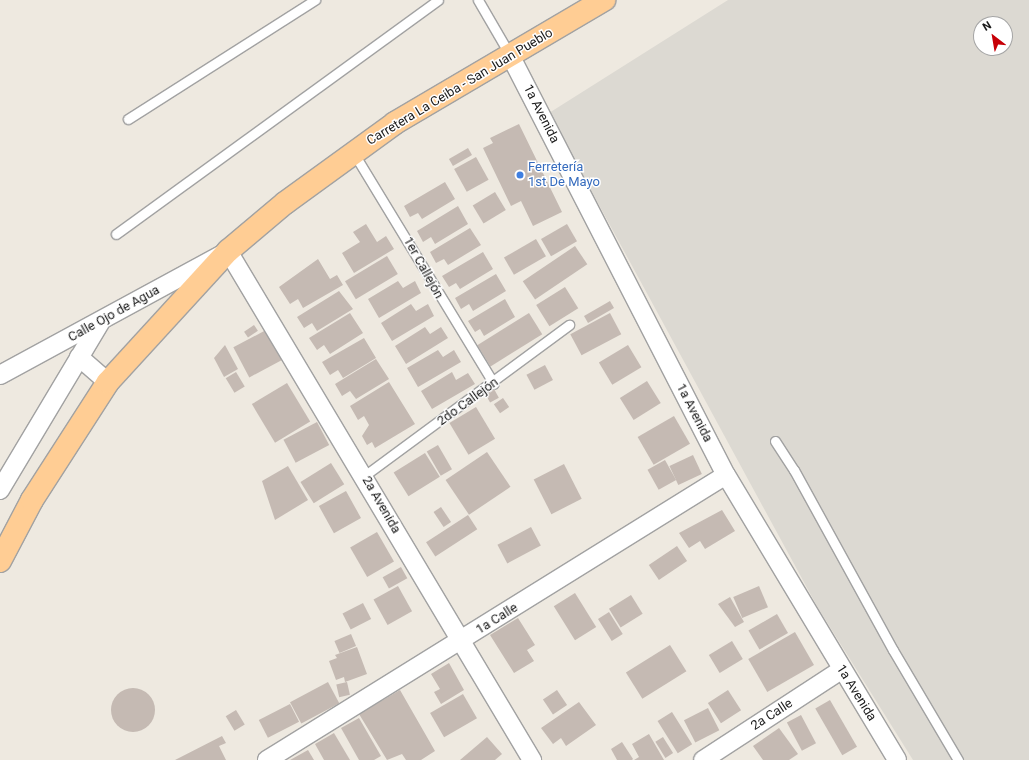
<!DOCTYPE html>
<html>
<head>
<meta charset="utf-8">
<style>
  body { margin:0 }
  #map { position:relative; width:1029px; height:760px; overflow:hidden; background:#eee9e0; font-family:Roboto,sans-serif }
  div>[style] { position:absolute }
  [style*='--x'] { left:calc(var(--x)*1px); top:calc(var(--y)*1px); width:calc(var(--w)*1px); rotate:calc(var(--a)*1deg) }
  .airport>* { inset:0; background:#dcd9d2 }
  .building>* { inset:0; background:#c5bab3; transform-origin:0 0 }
  .round { border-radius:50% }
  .roads { filter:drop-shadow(1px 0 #a2a2a2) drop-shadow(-1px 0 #a2a2a2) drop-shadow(0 1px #a2a2a2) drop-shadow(0 -1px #a2a2a2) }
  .service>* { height:9px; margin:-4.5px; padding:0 4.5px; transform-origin:4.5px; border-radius:4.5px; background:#fff }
  .minor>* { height:18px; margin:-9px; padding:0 9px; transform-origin:9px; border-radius:9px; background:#fff }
  .primary>* { height:22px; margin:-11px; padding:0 11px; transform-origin:11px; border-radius:11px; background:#ffcd94 }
  .dots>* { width:11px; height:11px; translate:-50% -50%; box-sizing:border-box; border:2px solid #fff; border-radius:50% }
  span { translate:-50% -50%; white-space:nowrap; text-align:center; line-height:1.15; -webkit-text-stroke:3px #fff; paint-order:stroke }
  .street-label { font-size:13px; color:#1b1b1b }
  .shop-label { font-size:13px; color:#366cbe }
  .left { translate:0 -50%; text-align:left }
  .north { position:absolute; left:973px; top:16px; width:40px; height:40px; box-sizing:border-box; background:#fff; border:1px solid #a4a4a4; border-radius:50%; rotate:329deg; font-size:11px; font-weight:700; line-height:16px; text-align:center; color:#1b1b1b }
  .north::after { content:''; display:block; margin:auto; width:14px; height:18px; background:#c70007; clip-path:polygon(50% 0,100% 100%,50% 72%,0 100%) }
</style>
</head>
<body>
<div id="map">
  <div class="airport">
    <div style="clip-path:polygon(evenodd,728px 0,1029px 0,1029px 760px,913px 760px,818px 608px,549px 113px,728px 0,981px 24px,1005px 24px,1005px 48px,981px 48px,981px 24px)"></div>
  </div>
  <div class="building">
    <div style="clip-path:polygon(519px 124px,562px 212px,533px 226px,521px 201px,511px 206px,483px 148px,493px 143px,490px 138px)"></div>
    <div style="left:468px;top:148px;width:8px;height:22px;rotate:60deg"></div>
    <div style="left:476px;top:157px;width:26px;height:25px;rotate:61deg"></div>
    <div style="clip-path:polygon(445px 182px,455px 199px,422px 219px,418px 213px,410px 217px,404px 206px)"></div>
    <div style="left:495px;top:192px;width:21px;height:26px;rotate:59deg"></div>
    <div style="clip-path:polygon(458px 206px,468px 224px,435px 244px,431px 237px,423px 242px,417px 231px)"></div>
    <div style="clip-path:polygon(366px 224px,377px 242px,386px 236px,394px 249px,354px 273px,342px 253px,360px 242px,353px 232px)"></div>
    <div style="left:567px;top:224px;width:20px;height:30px;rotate:60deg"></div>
    <div style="clip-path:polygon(470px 228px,481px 245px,448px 265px,444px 259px,436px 263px,430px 252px)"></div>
    <div style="left:536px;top:239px;width:20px;height:37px;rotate:60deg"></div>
    <div style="left:575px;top:246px;width:22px;height:63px;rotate:56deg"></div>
    <div style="clip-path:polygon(483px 252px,493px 269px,460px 289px,456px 283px,449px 287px,442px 276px)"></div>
    <div style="left:387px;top:256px;width:21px;height:49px;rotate:59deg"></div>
    <div style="clip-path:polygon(318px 259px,330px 279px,337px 275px,343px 285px,303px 308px,298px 299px,290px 304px,279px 287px)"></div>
    <div style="clip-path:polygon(496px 274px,506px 291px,473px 311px,469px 304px,461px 309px,455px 298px)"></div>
    <div style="clip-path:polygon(398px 281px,403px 288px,415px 281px,421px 293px,379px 318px,368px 299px)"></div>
    <div style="left:565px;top:287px;width:25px;height:34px;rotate:58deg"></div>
    <div style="clip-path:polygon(339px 291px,353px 309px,317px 331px,312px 323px,304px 328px,297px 317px)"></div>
    <div style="clip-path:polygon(505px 299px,515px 317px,484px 336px,480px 329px,475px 332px,468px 321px)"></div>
    <div style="left:610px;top:301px;width:8px;height:30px;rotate:60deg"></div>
    <div style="clip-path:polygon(411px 304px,416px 311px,428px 304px,434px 316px,392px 341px,381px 323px)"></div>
    <div style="clip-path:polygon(350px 313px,363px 333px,330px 354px,324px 345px,317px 350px,309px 338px)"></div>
    <div style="left:529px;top:313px;width:25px;height:61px;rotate:58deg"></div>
    <div style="left:610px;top:313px;width:24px;height:45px;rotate:62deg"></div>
    <div style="left:254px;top:325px;width:7px;height:12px;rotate:56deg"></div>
    <div style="clip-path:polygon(425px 327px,430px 334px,441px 327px,448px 338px,406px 364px,395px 346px)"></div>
    <div style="left:266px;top:330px;width:34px;height:37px;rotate:62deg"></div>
    <div style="clip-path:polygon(364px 338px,376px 358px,343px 378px,338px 370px,330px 375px,322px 362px)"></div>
    <div style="clip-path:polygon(225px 345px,238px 369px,224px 377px,214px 358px)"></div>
    <div style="left:628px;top:345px;width:26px;height:34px;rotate:59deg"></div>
    <div style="clip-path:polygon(438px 350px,443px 357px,454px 350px,461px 362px,418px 387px,407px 368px)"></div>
    <div style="clip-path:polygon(376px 359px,389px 379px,356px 399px,350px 391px,342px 396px,335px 384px)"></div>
    <div style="left:545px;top:365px;width:17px;height:21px;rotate:62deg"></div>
    <div style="left:236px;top:372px;width:17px;height:12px;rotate:59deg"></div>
    <div style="clip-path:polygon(452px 372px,456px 380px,468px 373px,475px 384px,432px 409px,421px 391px)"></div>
    <div style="left:647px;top:381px;width:26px;height:32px;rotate:58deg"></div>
    <div style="clip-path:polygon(389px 382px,415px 424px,375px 448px,372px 442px,367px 445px,362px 436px,369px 425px,364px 416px,358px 420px,350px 406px)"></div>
    <div style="left:287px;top:383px;width:45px;height:41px;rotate:59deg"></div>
    <div style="left:494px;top:389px;width:10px;height:10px;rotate:61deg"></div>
    <div style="left:503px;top:398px;width:11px;height:11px;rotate:56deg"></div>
    <div style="left:476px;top:407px;width:37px;height:31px;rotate:59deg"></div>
    <div style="left:674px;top:416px;width:32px;height:42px;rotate:60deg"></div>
    <div style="left:317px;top:422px;width:26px;height:38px;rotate:62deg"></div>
    <div style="left:438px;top:445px;width:28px;height:13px;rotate:60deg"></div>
    <div style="left:487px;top:452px;width:42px;height:50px;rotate:56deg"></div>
    <div style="left:425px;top:453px;width:28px;height:37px;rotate:58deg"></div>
    <div style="left:693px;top:455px;width:21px;height:26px;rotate:65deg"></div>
    <div style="left:665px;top:460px;width:23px;height:20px;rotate:61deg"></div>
    <div style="left:331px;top:463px;width:25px;height:36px;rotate:58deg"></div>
    <div style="left:564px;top:464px;width:39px;height:34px;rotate:63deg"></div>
    <div style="clip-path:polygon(288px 466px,308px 500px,275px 520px,262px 481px)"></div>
    <div style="left:346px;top:491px;width:31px;height:31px;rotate:61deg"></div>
    <div style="left:441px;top:507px;width:18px;height:9px;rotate:56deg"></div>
    <div style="clip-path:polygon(722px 510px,735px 531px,705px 549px,700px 541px,689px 548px,679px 533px)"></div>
    <div style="left:468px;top:515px;width:17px;height:50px;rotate:57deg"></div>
    <div style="left:531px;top:527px;width:21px;height:38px;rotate:62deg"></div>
    <div style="left:377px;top:532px;width:34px;height:31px;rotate:60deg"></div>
    <div style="left:677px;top:546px;width:18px;height:34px;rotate:56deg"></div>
    <div style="left:401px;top:567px;width:13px;height:21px;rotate:61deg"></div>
    <div style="left:398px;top:586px;width:29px;height:28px;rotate:61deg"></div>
    <div style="left:759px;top:586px;width:23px;height:28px;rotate:67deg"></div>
    <div style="left:575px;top:593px;width:40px;height:25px;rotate:58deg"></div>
    <div style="left:631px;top:595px;width:22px;height:26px;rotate:58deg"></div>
    <div style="clip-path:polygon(730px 597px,744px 622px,735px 627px,718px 604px)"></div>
    <div style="left:363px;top:603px;width:18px;height:23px;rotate:63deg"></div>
    <div style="left:609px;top:612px;width:26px;height:13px;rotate:58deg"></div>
    <div style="left:777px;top:614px;width:22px;height:33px;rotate:60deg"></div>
    <div style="clip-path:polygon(518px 618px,535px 645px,527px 650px,534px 661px,514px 673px,490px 635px)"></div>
    <div style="left:795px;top:632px;width:38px;height:54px;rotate:60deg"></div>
    <div style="left:351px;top:634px;width:13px;height:18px;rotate:67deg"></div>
    <div style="left:732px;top:641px;width:21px;height:27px;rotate:59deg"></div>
    <div style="left:670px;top:645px;width:31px;height:52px;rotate:58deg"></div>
    <div style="clip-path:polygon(357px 647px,367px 674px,345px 682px,344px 677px,336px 680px,329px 661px,337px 658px,335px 655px)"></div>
    <div style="clip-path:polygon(449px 663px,464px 690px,441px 704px,434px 692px,440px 689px,431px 674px)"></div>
    <div style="left:328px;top:682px;width:24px;height:43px;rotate:62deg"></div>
    <div style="left:347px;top:682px;width:13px;height:11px;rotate:77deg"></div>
    <div class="round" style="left:111px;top:688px;width:44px;height:44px"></div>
    <div style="clip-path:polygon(400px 690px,435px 751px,421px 760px,406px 760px,402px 754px,387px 760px,359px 714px)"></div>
    <div style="left:557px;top:690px;width:18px;height:17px;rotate:56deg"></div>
    <div style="left:728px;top:690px;width:24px;height:24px;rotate:57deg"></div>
    <div style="left:463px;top:694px;width:28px;height:38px;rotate:60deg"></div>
    <div style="left:830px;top:700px;width:54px;height:17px;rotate:60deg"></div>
    <div style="clip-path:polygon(579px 702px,596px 725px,566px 746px,561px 738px,553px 744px,541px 728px)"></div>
    <div style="left:290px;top:704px;width:20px;height:35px;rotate:63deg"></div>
    <div style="left:708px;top:708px;width:25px;height:27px;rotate:63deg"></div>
    <div style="left:236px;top:710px;width:17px;height:12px;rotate:59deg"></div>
    <div style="left:672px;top:712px;width:38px;height:17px;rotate:58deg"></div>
    <div style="left:801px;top:715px;width:32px;height:16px;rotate:62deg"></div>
    <div style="clip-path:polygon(359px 718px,381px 756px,374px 760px,359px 760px,341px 728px)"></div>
    <div style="clip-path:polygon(779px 728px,798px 754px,789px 760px,763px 760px,753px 746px)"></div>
    <div style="clip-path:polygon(334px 733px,350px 760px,324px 760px,315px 744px)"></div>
    <div style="clip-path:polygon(649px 734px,664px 760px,634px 760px,639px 757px,632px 744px)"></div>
    <div style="clip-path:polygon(222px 736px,226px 743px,219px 746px,226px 760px,175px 760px)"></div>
    <div style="clip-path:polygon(487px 737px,502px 754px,495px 760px,460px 760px)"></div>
    <div style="left:663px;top:737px;width:19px;height:9px;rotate:58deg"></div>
    <div style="clip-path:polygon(622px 742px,633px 759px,632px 760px,617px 760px,611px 749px)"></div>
    <div style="clip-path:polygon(308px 750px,314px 760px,290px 760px)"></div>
  </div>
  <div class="roads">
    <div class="service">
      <div style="--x:478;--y:0;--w:64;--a:59.8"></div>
      <div style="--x:128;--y:119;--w:222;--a:-32.5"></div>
      <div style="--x:353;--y:152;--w:271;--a:58.7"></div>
      <div style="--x:116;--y:234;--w:398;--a:-36"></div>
      <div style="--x:775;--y:441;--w:35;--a:57"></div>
      <div style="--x:794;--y:470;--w:205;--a:61.2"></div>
      <div style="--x:893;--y:650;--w:128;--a:59.4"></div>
      <div style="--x:364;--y:476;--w:255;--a:-36.4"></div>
    </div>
    <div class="minor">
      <div style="--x:510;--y:55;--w:472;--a:62.8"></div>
      <div style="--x:726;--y:475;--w:332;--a:59"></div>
      <div style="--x:79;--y:357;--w:38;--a:41"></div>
      <div style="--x:0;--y:375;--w:260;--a:-28.5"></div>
      <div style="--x:228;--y:251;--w:593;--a:59.15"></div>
      <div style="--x:0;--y:490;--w:195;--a:-59.1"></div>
      <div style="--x:267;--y:760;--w:540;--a:-31.84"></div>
      <div style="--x:703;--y:760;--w:165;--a:-33.1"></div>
    </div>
    <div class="primary">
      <div style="--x:0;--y:561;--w:69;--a:-62.3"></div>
      <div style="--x:32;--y:500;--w:140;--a:-57.2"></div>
      <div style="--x:108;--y:382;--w:178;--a:-47.5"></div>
      <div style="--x:228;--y:251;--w:75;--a:-40.1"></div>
      <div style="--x:285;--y:203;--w:136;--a:-36"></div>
      <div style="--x:395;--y:123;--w:243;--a:-30.5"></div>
    </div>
  </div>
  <div class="dots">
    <div style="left:520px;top:175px;background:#3f7fe0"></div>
  </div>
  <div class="street-label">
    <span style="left:460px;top:87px;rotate:-31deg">Carretera La Ceiba - San Juan Pueblo</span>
    <span style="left:541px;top:114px;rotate:63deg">1a Avenida</span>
    <span style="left:423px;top:268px;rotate:61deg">1er Callejón</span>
    <span style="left:114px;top:314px;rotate:-29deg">Calle Ojo de Agua</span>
    <span style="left:468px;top:402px;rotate:-36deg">2do Callejón</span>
    <span style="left:694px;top:413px;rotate:63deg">1a Avenida</span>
    <span style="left:381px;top:505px;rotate:60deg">2a Avenida</span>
    <span style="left:497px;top:619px;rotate:-32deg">1a Calle</span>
    <span style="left:856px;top:693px;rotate:58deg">1a Avenida</span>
    <span style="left:772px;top:715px;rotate:-33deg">2a Calle</span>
  </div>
  <div class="shop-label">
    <span class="left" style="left:528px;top:175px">Ferretería<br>1st De Mayo</span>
  </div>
  <div class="north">N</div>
</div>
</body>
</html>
